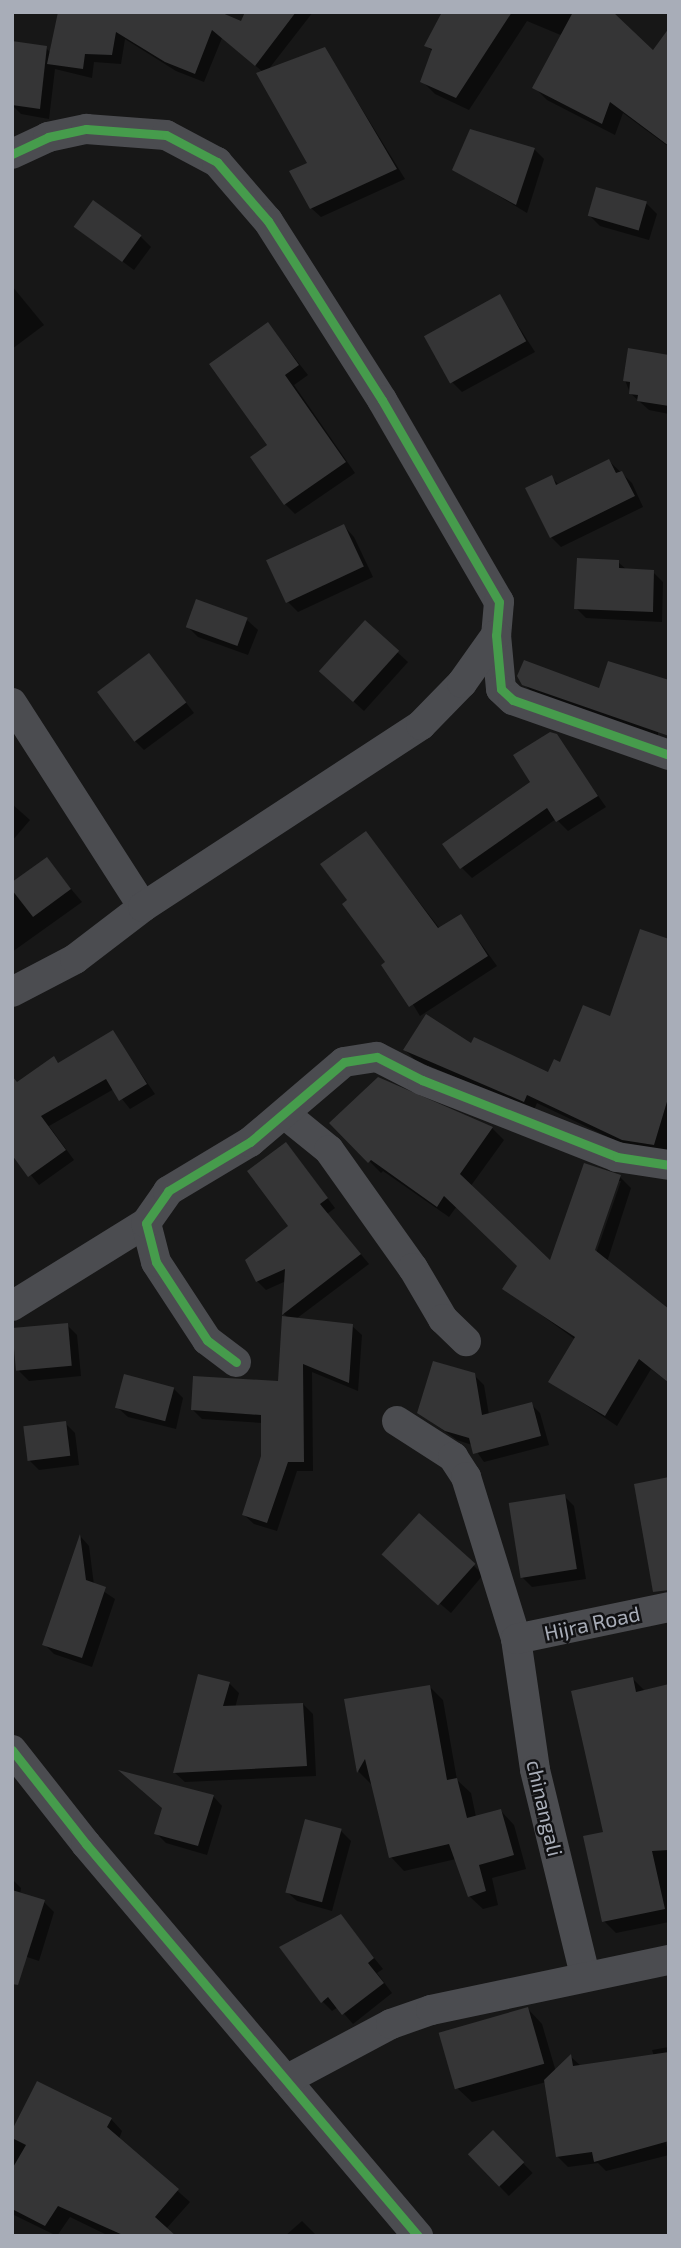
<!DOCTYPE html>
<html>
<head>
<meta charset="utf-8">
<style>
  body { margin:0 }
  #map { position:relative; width:681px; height:2248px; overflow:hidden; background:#171717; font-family:"Exo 2",sans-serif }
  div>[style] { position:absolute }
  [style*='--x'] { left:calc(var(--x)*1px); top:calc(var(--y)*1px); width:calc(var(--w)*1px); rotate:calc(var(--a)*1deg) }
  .shadow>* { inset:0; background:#0007; transform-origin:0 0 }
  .building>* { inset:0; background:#353536; transform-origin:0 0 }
  .minor>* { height:30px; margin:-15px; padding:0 15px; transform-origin:15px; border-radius:15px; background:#4b4c50 }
  .cycleway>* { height:9px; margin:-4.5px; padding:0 4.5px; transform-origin:4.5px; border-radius:4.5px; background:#469c4c }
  span { translate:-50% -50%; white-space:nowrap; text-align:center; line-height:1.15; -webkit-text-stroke:5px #111113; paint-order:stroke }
  .street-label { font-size:21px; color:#a8adb8 }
  .frame { position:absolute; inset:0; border:14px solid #a8adb8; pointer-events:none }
</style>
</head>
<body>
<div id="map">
  <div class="shadow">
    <div style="clip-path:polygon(60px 12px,242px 23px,247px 12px,313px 12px,268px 70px,325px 49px,405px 179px,321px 217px,311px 208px,310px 163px,263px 72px,222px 38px,204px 82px,176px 71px,125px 39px,121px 64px,94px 62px,92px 78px,55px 69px,49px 119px,21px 114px,12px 105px,46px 48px,51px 53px)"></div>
    <div style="clip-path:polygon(474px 12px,611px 12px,669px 67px,669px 147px,623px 113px,615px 135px,547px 100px,534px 87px,563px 36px,527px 21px,469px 110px,435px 94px,422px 81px,433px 52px,426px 45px)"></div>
    <div style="clip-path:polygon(534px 149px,544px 159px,527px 213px,454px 169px)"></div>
    <div style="clip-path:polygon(597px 190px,647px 204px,657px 214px,649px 240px,600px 226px,590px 216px)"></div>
    <div style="clip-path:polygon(76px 227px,141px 237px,151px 247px,134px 270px)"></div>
    <div style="clip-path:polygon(12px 286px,44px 325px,12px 349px)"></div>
    <div style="clip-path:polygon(499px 296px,535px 352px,462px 392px,452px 382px)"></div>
    <div style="clip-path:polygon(268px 324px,308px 375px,294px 385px,355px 473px,295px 514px,285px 504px,270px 446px)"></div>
    <div style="clip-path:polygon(669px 357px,669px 414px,649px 410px,630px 393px,625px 380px)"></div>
    <div style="clip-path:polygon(609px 461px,632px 483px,643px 507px,561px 547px,551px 537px,551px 477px,559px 485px)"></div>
    <div style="clip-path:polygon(344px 526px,354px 537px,373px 577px,298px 612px,288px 602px)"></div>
    <div style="clip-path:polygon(618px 562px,627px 570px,653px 572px,663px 582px,662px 622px,586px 618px,576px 608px)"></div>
    <div style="clip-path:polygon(197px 602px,247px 620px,258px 630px,248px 655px,198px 637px,188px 627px)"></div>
    <div style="clip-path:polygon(365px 623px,408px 662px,364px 711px,331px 681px)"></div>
    <div style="clip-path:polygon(149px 655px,194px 713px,144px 750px,134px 740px)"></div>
    <div style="clip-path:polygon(524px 684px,600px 690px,659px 686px,658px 738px,534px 694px)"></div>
    <div style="clip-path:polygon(556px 736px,606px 807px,568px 831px,556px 819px,472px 878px,462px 868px,532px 783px)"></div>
    <div style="clip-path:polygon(12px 804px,30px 820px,12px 841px)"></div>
    <div style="clip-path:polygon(366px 833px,440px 929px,461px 916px,497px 966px,420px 1016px,350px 901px)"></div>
    <div style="clip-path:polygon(50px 864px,82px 902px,12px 952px,12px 892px)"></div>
    <div style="clip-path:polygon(669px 940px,669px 1155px,633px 1149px,537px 1103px,534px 1110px,415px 1060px,405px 1050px,472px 1046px,549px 1074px,611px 1018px)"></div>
    <div style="clip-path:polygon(112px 1032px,155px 1094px,130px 1109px,114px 1089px,49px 1126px,74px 1160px,39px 1185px,12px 1152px,59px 1064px)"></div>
    <div style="clip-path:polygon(evenodd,378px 1079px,492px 1128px,504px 1140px,470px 1187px,550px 1264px,620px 1177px,631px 1188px,607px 1262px,669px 1312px,669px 1383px,651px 1369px,617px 1426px,550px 1381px,576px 1340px,504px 1288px,519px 1266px,457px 1206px,449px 1217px,383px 1171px,381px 1173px,332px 1123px,378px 1079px,617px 1181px,621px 1181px,594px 1259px,591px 1258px,617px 1181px)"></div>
    <div style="clip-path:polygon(286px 1144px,335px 1208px,327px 1214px,369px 1264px,296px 1319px,352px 1326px,362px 1335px,358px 1391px,312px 1372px,313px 1471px,297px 1471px,277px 1531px,254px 1524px,244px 1515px,263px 1457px,263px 1423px,202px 1419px,193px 1410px,280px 1383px,288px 1318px,284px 1314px,286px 1281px,266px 1290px,257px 1281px,291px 1226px)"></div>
    <div style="clip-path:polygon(67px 1325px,77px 1335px,81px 1376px,29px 1381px,19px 1371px)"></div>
    <div style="clip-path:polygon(474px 1375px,484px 1385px,489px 1415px,531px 1404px,540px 1413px,549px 1445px,484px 1462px,472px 1445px,457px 1440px,419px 1413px)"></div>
    <div style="clip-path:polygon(173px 1388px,183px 1398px,176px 1429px,128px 1417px,117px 1407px)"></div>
    <div style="clip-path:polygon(65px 1423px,75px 1433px,79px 1465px,39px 1470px,29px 1460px)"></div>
    <div style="clip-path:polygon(564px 1496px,574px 1506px,586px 1579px,532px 1587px,522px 1577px)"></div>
    <div style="clip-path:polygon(81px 1537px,89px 1546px,94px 1585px,115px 1599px,92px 1667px,54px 1654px,44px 1644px)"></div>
    <div style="clip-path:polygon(473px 1565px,483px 1575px,451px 1613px,396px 1566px)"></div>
    <div style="clip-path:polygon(632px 1678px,645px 1691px,669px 1831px,669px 1922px,616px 1933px,604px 1921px,605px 1833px)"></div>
    <div style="clip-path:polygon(229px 1683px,239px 1693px,235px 1708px,303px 1704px,313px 1714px,316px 1776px,185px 1782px,175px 1773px)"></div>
    <div style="clip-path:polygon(429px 1686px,443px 1700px,457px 1780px,471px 1793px,476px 1817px,501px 1811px,514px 1825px,526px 1869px,492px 1878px,498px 1905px,483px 1909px,469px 1896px,456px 1859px,404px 1871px,391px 1857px,373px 1786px,359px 1772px,346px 1700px)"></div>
    <div style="clip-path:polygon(213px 1796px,222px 1806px,207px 1855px,166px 1843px,156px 1833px,164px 1808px)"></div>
    <div style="clip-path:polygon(341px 1831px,351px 1841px,332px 1911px,297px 1901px,286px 1891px)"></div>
    <div style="clip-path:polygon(12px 1879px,21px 1888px,20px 1894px,44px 1902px,54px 1912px,39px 1961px,12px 1952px)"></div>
    <div style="clip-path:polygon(341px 1917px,383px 1969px,377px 1973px,392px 1993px,353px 2024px,338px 2007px,332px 2011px,323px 2002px)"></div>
    <div style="clip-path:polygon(528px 2009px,542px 2024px,556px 2072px,571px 2057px,581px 2066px,654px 2056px,652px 2050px,669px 2047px,669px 2139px,665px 2140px,669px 2155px,606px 2171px,598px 2163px,568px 2167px,557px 2156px,546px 2082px,472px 2102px,457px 2088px)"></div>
    <div style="clip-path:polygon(111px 2119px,122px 2131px,119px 2139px,190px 2202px,166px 2229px,173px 2236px,109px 2236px,70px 2217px,57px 2236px,12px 2214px,12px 2134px)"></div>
    <div style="left:493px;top:2132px;width:57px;height:33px;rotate:46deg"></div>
    <div style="clip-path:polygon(302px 2221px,317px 2236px,285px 2236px)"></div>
  </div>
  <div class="building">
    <div style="clip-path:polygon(58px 12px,220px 12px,241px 21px,245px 12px,296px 12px,255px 66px,212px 30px,195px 74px,165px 62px,116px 32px,112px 55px,85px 54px,83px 69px,47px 64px)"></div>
    <div style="clip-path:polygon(442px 12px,512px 12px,456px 98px,420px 82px,432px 49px,424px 46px)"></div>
    <div style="clip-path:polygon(573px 12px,613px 12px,653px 50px,669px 28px,669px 146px,610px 102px,602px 124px,532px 88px)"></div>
    <div style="clip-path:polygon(12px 41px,47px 46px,40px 109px,12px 105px)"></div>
    <div style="clip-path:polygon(325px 47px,397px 169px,310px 209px,289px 171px,307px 163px,256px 73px)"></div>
    <div style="clip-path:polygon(470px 129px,535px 148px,516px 205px,452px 170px)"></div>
    <div style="left:596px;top:187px;width:53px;height:30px;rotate:16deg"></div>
    <div style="left:93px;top:200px;width:60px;height:33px;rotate:36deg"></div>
    <div style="left:500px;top:294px;width:54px;height:87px;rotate:61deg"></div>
    <div style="clip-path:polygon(268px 322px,299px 365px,285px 375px,346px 462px,284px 505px,250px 457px,267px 445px,209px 364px)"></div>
    <div style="clip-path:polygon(628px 348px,669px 355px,669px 406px,637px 401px,638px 395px,629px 394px,630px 382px,623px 381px)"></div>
    <div style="clip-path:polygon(609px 459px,616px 473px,622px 471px,635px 496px,550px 538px,525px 488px,552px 475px,556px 485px)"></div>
    <div style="left:344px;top:524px;width:47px;height:86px;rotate:65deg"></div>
    <div style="clip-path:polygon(577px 558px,619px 560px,619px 568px,654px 570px,653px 612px,574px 609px)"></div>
    <div style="left:196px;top:599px;width:55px;height:30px;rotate:20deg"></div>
    <div style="left:365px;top:620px;width:46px;height:69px;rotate:42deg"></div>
    <div style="left:149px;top:653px;width:62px;height:65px;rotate:53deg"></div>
    <div style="clip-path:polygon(524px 660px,599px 688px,608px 661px,669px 680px,669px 736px,522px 685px,517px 676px)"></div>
    <div style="clip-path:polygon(550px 732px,557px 734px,598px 796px,556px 822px,547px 808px,460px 869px,442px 844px,530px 782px,513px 755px)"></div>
    <div style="clip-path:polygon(366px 831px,438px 928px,461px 914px,488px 956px,409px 1007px,381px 965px,385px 962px,342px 904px,347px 900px,320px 864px)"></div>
    <div style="clip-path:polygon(47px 857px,71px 889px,33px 917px,12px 890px,12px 882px)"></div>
    <div style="clip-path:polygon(640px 929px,669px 939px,669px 1095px,654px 1145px,622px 1140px,527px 1095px,524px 1102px,403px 1050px,426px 1014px,471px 1043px,474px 1037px,548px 1072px,554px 1059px,560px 1062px,583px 1005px,610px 1016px)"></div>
    <div style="clip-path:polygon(113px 1030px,147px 1084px,119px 1101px,106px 1079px,41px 1116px,66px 1150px,28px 1177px,12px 1155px,12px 1076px,17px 1082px,54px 1056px,58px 1063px)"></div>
    <div style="clip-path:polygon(378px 1077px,493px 1127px,460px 1174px,550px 1260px,584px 1163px,621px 1175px,595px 1250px,669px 1309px,669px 1383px,639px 1359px,605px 1416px,548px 1382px,575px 1337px,502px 1289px,517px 1266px,444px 1196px,437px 1207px,371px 1160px,368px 1163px,329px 1123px)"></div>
    <div style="clip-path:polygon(286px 1142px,328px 1198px,320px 1204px,361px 1254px,282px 1315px,285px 1269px,256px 1282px,245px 1260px,288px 1226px,247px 1171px)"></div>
    <div style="clip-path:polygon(282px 1316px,353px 1324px,349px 1383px,303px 1364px,304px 1462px,288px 1462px,267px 1523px,242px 1515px,261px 1456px,261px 1415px,191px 1410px,193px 1376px,278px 1381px)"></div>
    <div style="left:68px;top:1323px;width:43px;height:56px;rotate:85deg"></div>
    <div style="clip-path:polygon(433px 1361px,475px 1373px,482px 1415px,532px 1402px,541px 1436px,473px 1454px,469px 1438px,445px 1431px,417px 1413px)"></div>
    <div style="left:124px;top:1374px;width:52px;height:35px;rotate:15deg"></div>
    <div style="left:66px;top:1421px;width:35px;height:43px;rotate:83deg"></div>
    <div style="clip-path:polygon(669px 1477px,669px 1590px,653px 1592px,634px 1484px)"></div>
    <div style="left:565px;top:1494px;width:76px;height:57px;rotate:81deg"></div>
    <div style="left:419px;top:1513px;width:76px;height:56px;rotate:42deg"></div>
    <div style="clip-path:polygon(80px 1534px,86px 1580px,106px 1587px,82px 1658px,42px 1645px)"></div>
    <div style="clip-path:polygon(198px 1674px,230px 1682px,223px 1706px,303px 1703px,307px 1766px,173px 1773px)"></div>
    <div style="clip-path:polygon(633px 1677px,636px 1692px,669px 1684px,669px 1850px,652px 1851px,665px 1909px,602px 1922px,583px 1836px,603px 1832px,571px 1691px)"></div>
    <div style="clip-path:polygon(430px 1685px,447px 1780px,457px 1778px,467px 1818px,501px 1809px,514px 1855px,479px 1865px,486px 1891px,468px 1897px,449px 1844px,389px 1858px,365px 1759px,357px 1773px,344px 1699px)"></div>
    <div style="clip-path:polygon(118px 1770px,214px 1795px,198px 1846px,154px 1834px,162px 1808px)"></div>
    <div style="left:305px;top:1819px;width:38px;height:76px;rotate:15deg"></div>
    <div style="clip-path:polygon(12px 1890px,45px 1900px,18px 1985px,12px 1984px)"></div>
    <div style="clip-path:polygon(341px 1914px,374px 1958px,368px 1963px,384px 1983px,342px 2015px,328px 1997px,321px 2003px,279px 1947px)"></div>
    <div style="left:528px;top:2007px;width:59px;height:93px;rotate:74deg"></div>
    <div style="clip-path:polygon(669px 2052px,669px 2141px,594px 2162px,592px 2152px,556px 2157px,544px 2080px,571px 2054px,573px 2066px)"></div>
    <div style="clip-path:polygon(37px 2081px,112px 2118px,107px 2127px,179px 2189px,155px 2217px,176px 2236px,125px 2236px,58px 2206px,45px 2226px,12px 2209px,12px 2169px,26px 2145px,12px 2138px,12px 2130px)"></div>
    <div style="left:493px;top:2130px;width:45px;height:35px;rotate:46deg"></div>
  </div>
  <div class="minor">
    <div style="--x:12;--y:154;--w:40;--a:-25"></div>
    <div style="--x:48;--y:137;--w:39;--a:-12"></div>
    <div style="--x:86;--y:129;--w:80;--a:4.3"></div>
    <div style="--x:166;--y:135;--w:58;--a:27.9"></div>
    <div style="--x:217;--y:162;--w:78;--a:49.2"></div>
    <div style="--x:268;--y:221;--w:212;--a:57.5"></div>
    <div style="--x:382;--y:400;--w:233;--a:59.9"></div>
    <div style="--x:499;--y:602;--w:33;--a:95"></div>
    <div style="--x:496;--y:635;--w:54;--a:84.7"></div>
    <div style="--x:501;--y:689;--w:16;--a:43"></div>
    <div style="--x:513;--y:700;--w:165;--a:19.4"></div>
    <div style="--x:12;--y:703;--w:242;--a:57.3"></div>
    <div style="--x:12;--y:992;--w:71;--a:-27.6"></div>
    <div style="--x:75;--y:959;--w:86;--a:-37.4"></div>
    <div style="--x:143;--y:907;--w:332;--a:-33.2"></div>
    <div style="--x:421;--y:725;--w:59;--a:-45.7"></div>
    <div style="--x:462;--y:683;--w:59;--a:-54.7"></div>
    <div style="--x:286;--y:1115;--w:55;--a:39.1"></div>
    <div style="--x:329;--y:1150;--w:145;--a:54.6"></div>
    <div style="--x:413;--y:1268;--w:59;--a:59.5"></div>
    <div style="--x:443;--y:1319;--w:32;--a:44"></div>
    <div style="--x:12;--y:1306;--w:158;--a:-31.8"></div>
    <div style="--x:236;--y:1362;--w:36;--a:-143"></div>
    <div style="--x:207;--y:1340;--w:93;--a:-123.2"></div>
    <div style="--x:156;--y:1262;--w:40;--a:-104.4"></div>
    <div style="--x:146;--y:1223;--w:39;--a:-55"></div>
    <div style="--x:168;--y:1191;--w:96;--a:-30.9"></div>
    <div style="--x:250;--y:1142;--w:123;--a:-40.4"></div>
    <div style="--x:344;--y:1062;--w:33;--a:-9"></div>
    <div style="--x:377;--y:1057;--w:51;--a:27.1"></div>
    <div style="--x:422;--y:1080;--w:210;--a:21.5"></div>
    <div style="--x:617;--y:1157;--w:53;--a:8.7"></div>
    <div style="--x:397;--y:1421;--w:67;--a:32.7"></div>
    <div style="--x:453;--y:1457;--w:24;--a:57"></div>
    <div style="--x:466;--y:1477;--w:170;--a:72.8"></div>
    <div style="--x:516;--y:1639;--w:132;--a:81.7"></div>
    <div style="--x:535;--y:1770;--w:211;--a:76.3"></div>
    <div style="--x:516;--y:1639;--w:156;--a:-11.8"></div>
    <div style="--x:12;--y:1750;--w:120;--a:51.8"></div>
    <div style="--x:86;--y:1844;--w:514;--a:49.74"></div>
    <div style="--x:286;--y:2080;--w:119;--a:-28.1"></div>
    <div style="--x:391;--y:2024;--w:42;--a:-19.3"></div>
    <div style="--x:431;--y:2010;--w:243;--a:-11.9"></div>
  </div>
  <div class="cycleway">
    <div style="--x:12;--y:154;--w:40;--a:-25"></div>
    <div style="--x:48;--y:137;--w:39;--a:-12"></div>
    <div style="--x:86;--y:129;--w:80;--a:4.3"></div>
    <div style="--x:166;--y:135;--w:58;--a:27.9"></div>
    <div style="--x:217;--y:162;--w:78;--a:49.2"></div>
    <div style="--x:268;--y:221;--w:212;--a:57.5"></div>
    <div style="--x:382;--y:400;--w:233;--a:59.9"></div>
    <div style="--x:499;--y:602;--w:33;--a:95"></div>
    <div style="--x:496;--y:635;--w:54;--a:84.7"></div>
    <div style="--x:501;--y:689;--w:16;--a:43"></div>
    <div style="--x:513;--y:700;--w:165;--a:19.4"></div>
    <div style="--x:236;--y:1362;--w:36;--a:-143"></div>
    <div style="--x:207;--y:1340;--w:93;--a:-123.2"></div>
    <div style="--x:156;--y:1262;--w:40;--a:-104.4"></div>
    <div style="--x:146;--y:1223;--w:39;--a:-55"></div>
    <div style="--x:168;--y:1191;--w:96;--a:-30.9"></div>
    <div style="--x:250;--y:1142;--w:123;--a:-40.4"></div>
    <div style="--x:344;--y:1062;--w:33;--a:-9"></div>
    <div style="--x:377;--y:1057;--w:51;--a:27.1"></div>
    <div style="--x:422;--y:1080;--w:210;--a:21.5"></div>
    <div style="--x:617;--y:1157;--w:53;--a:8.7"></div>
    <div style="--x:12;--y:1750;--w:120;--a:51.8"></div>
    <div style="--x:86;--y:1844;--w:514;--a:49.74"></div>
  </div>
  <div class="street-label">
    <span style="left:592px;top:1623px;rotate:-12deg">Hijra Road</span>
    <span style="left:545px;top:1808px;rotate:77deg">chinangali</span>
  </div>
  <div class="frame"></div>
</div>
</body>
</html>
